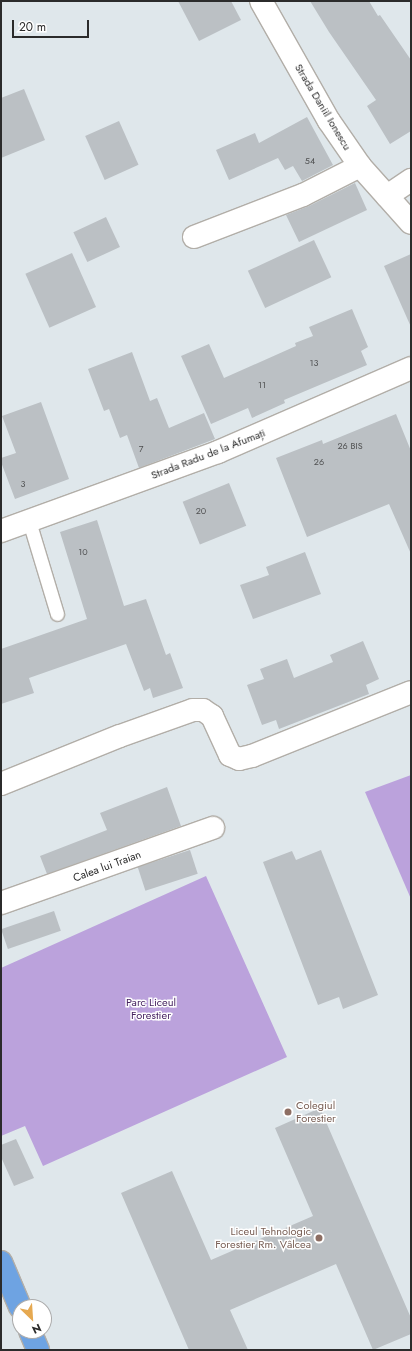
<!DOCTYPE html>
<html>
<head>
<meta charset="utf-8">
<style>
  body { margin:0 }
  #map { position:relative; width:412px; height:1351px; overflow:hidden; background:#dfe7eb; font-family:Jost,sans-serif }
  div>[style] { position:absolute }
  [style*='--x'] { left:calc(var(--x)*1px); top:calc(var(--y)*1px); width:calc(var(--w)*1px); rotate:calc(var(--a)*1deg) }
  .green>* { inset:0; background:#bba2dc }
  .building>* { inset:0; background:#bbc0c4; transform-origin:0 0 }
  .roads { filter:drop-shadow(1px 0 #b2aea8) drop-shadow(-1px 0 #b2aea8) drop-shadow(0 1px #b2aea8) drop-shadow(0 -1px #b2aea8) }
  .lane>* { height:13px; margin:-6.5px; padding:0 6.5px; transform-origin:6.5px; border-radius:6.5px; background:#fff }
  .street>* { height:22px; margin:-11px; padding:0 11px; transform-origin:11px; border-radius:11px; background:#fff }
  .primary>* { height:22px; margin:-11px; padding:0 11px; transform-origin:11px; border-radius:11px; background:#6ea3e2 }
  .dots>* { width:11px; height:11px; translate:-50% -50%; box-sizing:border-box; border:2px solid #fff; border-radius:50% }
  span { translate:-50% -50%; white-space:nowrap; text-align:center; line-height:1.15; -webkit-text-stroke:3px #fff; paint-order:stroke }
  .number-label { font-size:9px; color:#4f5051 }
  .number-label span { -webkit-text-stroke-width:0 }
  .street-label { font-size:11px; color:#2b2b2b }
  .park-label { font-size:11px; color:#462361 }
  .education-label { font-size:11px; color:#785e54 }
  .left { translate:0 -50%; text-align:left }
  .right { translate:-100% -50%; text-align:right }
  .frame { position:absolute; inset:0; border:2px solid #2b2b2b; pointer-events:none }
  .north { position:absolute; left:12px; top:1299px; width:40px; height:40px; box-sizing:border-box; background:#fff; border:1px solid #aaa; border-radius:50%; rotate:155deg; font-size:11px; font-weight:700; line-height:16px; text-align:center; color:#2b2b2b }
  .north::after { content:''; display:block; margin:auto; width:14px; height:18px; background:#e6a951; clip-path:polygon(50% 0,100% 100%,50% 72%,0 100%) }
  .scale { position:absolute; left:12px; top:20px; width:77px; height:18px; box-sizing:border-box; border:2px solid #2b2b2b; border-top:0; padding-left:5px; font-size:12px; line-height:14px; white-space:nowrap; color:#2b2b2b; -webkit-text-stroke:3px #fff; paint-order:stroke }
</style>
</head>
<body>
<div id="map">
  <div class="green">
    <div style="clip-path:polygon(411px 775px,411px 899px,365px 792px)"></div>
    <div style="clip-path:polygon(206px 876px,287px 1057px,43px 1166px,25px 1126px,1px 1136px,1px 968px)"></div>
  </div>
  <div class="building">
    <div style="clip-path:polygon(178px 1px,231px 1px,241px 20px,199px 41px)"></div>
    <div style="clip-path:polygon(310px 1px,369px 1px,378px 16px,380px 15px,411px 60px,411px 131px,390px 144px,367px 106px,376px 100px,329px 32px)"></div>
    <div style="clip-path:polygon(24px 89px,45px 140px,1px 158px,1px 98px)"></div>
    <div style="clip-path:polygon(307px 117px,333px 165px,302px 181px,293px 166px,285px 170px,278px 158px,229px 180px,216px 150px,255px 133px,259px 143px)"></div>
    <div style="left:119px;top:121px;width:48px;height:37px;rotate:66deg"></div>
    <div style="clip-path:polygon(355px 183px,367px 210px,299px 242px,286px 215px,309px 206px)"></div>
    <div style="left:106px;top:217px;width:33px;height:36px;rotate:65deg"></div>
    <div style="left:314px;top:240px;width:41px;height:73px;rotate:65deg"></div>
    <div style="left:72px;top:253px;width:59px;height:51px;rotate:66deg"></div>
    <div style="clip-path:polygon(411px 254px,411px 327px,384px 266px)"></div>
    <div style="clip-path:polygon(352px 309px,368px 347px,361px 351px,367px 365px,284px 400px,285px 403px,252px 418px,248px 408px,211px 424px,181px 356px,209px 344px,224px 378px,296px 346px,295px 343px,313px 336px,309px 327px)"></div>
    <div style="clip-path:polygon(132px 352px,150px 401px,157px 398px,169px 428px,204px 413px,215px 439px,139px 468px,127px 435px,120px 438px,109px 409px,104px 411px,88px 369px)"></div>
    <div style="clip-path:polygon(41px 402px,69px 479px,15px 499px,1px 462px,1px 458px,16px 453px,2px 416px)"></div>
    <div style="clip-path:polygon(396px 414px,411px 451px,411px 554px,389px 504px,307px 537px,276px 458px,322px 440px,323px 444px)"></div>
    <div style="left:229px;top:483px;width:46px;height:50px;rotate:68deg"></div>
    <div style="clip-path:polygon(97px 520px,124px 606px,146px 599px,166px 655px,170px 653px,183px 688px,153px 698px,150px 688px,144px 691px,126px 644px,29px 678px,34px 693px,1px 704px,1px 649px,87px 619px,60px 532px)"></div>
    <div style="clip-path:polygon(305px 552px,321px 594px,253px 619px,240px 585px,269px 575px,266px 567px)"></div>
    <div style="clip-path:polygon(363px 641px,379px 679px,366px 685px,369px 694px,279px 729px,276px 720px,262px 725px,247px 685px,264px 679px,260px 669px,287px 659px,294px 678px,333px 662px,330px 655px)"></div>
    <div style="clip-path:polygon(167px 787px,181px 826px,47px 874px,40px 856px,107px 830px,100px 813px)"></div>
    <div style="left:190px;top:850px;width:25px;height:55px;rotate:72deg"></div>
    <div style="clip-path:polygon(321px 850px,378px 995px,343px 1009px,339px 997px,318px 1005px,263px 862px,292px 851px,296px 860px)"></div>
    <div style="left:54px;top:911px;width:21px;height:56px;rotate:71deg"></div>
    <div style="clip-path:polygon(320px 1108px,411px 1318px,411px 1334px,373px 1350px,336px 1264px,230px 1310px,248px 1350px,189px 1350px,121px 1193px,172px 1171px,211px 1260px,313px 1216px,275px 1128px)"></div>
    <div style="clip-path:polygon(16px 1139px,34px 1178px,14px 1186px,1px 1157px,1px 1145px)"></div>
  </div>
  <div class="roads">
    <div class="lane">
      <div style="--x:29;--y:521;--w:97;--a:73.2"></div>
    </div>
    <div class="street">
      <div style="--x:261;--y:1;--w:138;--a:60.5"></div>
      <div style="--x:329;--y:121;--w:55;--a:55.4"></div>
      <div style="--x:360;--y:166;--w:76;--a:48.2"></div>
      <div style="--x:387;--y:196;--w:29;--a:-34"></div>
      <div style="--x:194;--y:237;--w:117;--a:-21.1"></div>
      <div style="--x:303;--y:195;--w:64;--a:-27"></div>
      <div style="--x:1;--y:531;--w:231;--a:-20"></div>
      <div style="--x:218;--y:452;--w:210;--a:-23.5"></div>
      <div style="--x:1;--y:784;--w:128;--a:-22"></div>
      <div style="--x:120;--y:736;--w:77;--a:-19.6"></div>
      <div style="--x:193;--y:710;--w:10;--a:0"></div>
      <div style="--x:203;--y:710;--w:11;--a:34"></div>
      <div style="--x:212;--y:716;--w:43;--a:65.2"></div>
      <div style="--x:230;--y:755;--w:10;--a:24"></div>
      <div style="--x:239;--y:759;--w:13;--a:-13"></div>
      <div style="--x:252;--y:756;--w:171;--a:-21.9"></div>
      <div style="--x:1;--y:903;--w:225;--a:-19.5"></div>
    </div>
    <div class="primary">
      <div style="--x:1;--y:1262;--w:49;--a:67.1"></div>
      <div style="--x:30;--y:1331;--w:21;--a:67"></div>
    </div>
  </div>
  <div class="dots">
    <div style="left:288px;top:1112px;background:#8d6e63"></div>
    <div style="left:319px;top:1238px;background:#8d6e63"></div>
  </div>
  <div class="number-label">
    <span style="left:310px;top:161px">54</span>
    <span style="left:314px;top:363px">13</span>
    <span style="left:262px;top:385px">11</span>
    <span style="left:350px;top:446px">26 BIS</span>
    <span style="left:141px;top:449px">7</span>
    <span style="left:319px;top:462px">26</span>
    <span style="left:23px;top:484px">3</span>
    <span style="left:201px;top:511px">20</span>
    <span style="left:83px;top:552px">10</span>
  </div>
  <div class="street-label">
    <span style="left:323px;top:107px;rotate:59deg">Strada Daniil Ionescu</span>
    <span style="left:208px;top:454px;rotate:-21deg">Strada Radu de la Afumați</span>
    <span style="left:107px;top:866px;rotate:-20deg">Calea lui Traian</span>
  </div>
  <div class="park-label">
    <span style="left:151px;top:1009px">Parc Liceul<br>Forestier</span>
  </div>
  <div class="education-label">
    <span class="left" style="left:296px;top:1112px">Colegiul<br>Forestier</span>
    <span class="right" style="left:311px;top:1238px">Liceul Tehnologic<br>Forestier Rm. Vâlcea</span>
  </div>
  <div class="frame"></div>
  <div class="north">N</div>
  <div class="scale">20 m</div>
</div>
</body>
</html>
